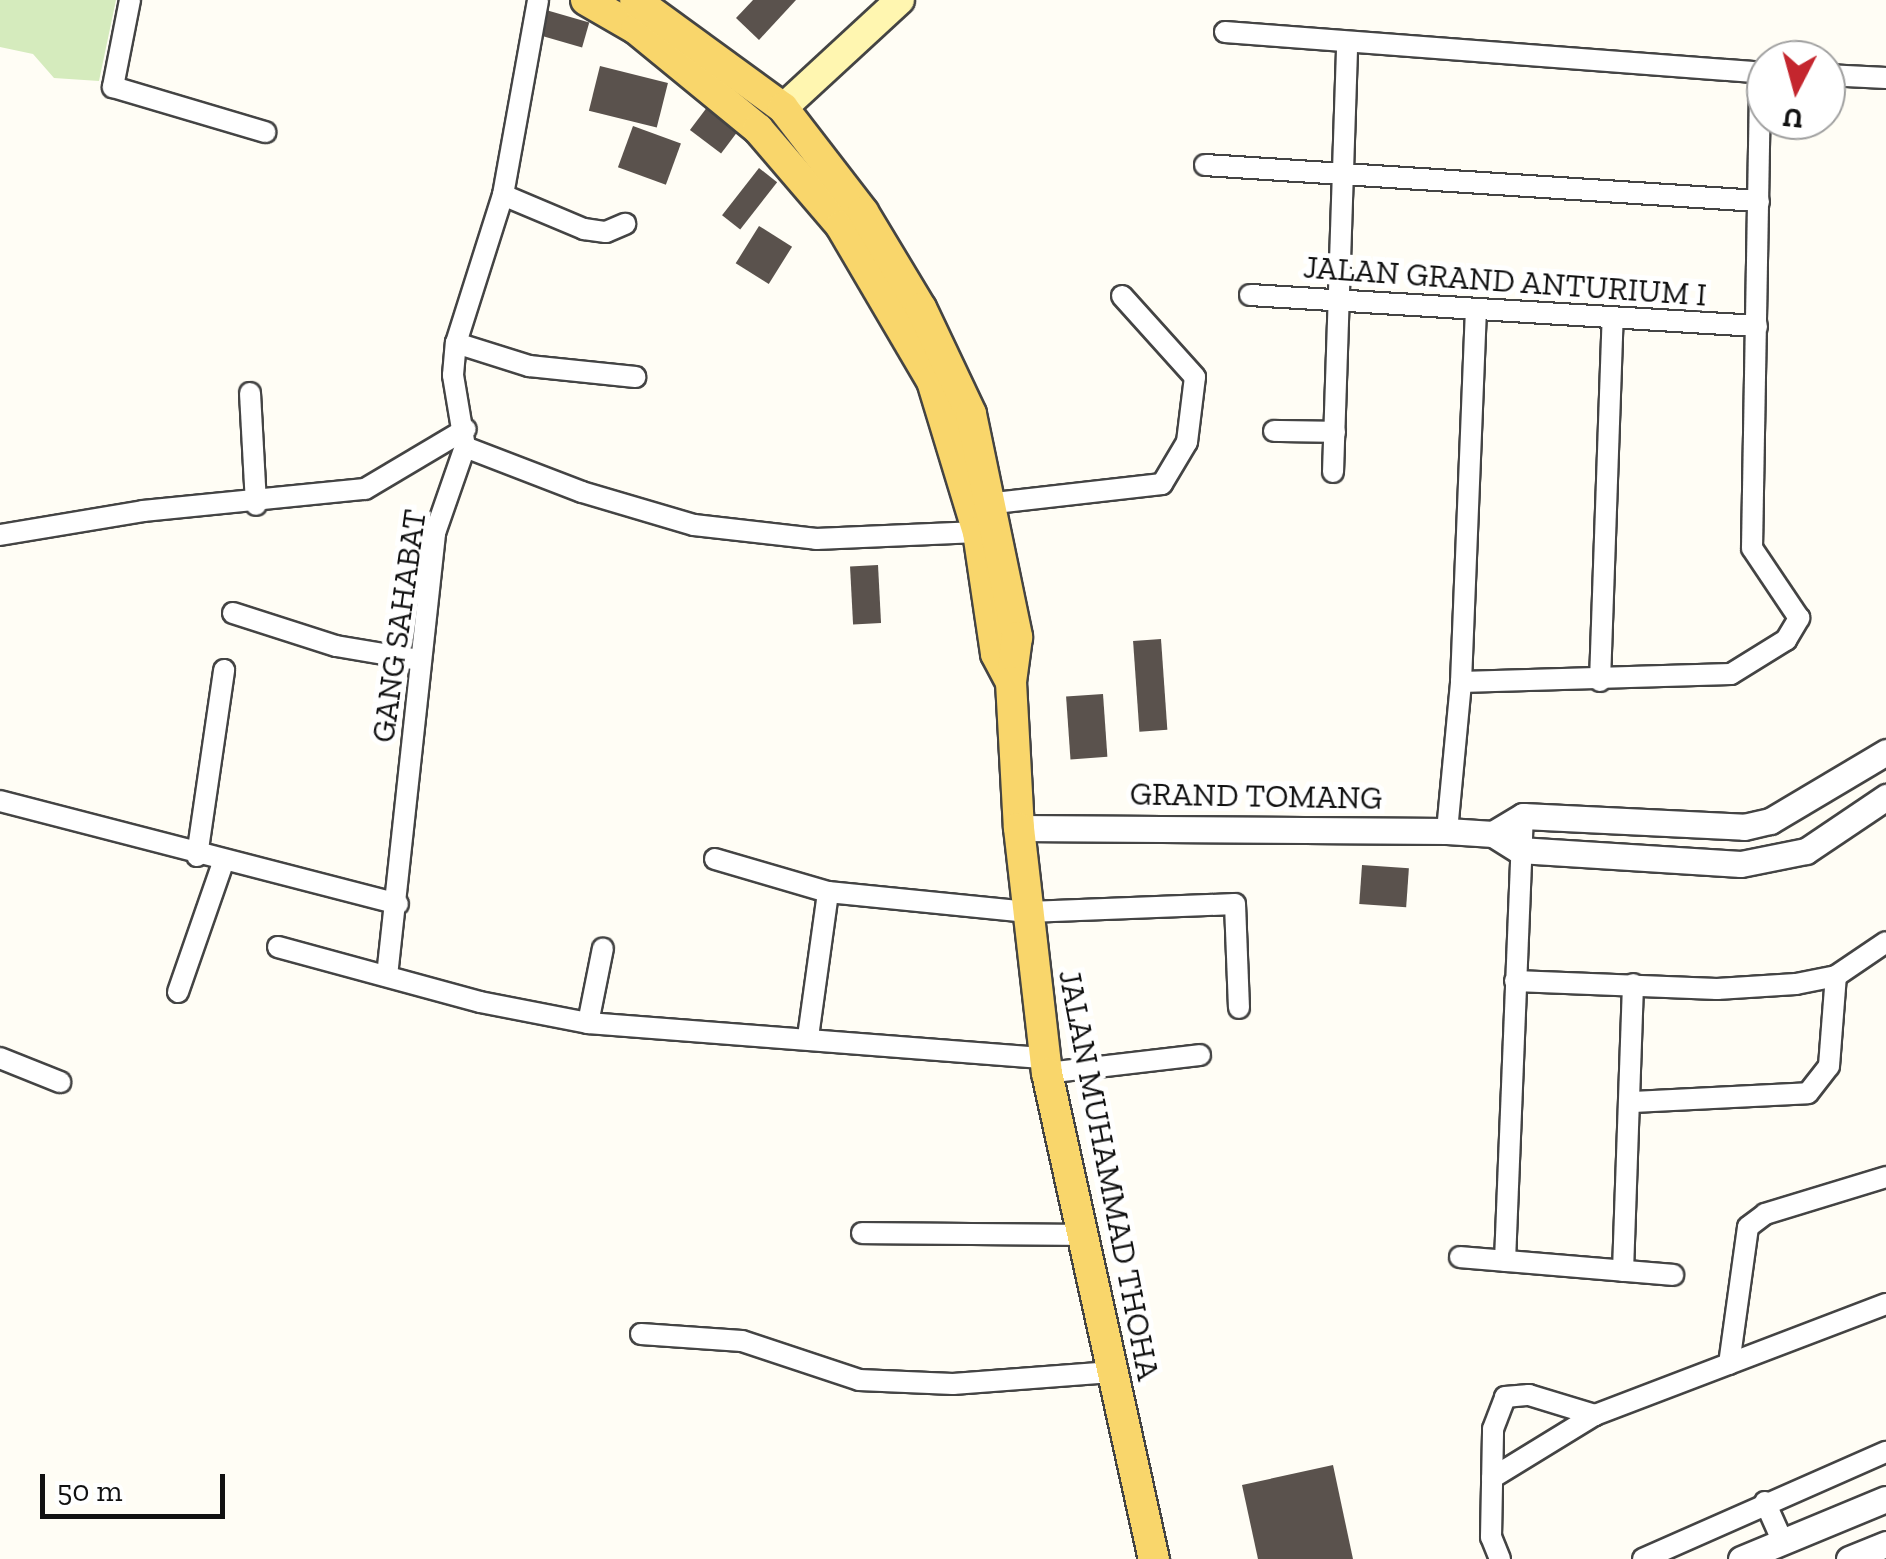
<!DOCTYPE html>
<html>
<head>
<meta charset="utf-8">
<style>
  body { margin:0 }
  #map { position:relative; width:1886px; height:1559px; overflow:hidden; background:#fffdf5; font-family:"Zilla Slab",serif }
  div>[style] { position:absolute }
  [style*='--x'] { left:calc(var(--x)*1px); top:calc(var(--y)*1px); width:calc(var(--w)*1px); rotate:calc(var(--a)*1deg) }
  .green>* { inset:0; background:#d5ebbd }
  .building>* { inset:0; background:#5a524d; transform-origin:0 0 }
  .roads { filter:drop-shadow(2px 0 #444) drop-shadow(-2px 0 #444) drop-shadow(0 2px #444) drop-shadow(0 -2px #444) }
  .minor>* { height:20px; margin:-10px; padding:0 10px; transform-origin:10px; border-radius:10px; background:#fff }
  .tertiary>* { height:25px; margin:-12.5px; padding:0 12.5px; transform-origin:12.5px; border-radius:12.5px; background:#fff }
  .secondary>* { height:28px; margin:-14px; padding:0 14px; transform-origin:14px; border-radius:14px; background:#fff6b0 }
  .primary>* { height:30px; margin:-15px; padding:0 15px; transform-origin:15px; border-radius:15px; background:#f9d66b }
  span { translate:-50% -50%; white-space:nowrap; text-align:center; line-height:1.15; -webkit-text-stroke:10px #fff; paint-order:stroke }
  .street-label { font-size:32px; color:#111 }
  .north { position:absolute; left:1746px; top:40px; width:100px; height:100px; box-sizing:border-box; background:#fff; border:2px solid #a0a0a0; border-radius:50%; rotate:186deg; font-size:28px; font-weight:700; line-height:40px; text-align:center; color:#111 }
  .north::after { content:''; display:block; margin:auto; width:35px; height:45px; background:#c4262e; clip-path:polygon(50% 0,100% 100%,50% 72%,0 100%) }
  .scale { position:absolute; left:40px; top:1474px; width:185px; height:45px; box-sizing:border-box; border:5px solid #111; border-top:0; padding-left:12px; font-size:30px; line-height:35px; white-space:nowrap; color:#111; -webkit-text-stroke:8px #fff; paint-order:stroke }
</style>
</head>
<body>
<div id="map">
  <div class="green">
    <div style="clip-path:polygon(0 0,116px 0,99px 81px,54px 78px,33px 54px,0 47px)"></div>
  </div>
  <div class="building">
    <div style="clip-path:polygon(753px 0,796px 0,759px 40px,736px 18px)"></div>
    <div style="left:546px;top:10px;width:45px;height:26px;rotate:16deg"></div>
    <div style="left:600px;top:66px;width:70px;height:46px;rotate:14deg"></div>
    <div style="left:708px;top:106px;width:39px;height:30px;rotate:37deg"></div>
    <div style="left:633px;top:126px;width:51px;height:44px;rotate:20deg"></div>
    <div style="left:759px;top:168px;width:23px;height:60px;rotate:38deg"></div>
    <div style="left:759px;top:226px;width:39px;height:44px;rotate:32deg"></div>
    <div style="left:878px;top:565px;width:58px;height:28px;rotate:87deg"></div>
    <div style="left:1161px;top:639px;width:91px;height:28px;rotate:86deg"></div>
    <div style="left:1103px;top:694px;width:63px;height:37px;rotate:86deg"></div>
    <div style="left:1362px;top:865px;width:47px;height:39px;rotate:4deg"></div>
    <div style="clip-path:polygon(1333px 1465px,1353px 1559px,1258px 1559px,1242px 1485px)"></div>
  </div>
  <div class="roads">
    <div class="minor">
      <div style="--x:130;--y:0;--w:89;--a:101.1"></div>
      <div style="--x:113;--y:87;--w:159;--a:16.5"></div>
      <div style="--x:1225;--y:32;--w:543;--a:4.33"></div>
      <div style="--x:1826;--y:75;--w:60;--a:2.9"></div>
      <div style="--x:1205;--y:165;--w:555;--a:3.72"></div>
      <div style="--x:503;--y:195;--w:88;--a:22.8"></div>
      <div style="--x:584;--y:229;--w:22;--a:8"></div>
      <div style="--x:606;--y:232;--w:21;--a:-23"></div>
      <div style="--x:1250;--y:295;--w:508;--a:3.5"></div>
      <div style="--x:456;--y:343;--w:77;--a:17.5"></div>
      <div style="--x:529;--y:366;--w:107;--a:5.9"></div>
      <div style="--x:250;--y:393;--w:112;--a:86.9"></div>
      <div style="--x:1274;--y:431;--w:61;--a:0.9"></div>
      <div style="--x:465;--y:447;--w:125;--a:21"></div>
      <div style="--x:582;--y:492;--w:117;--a:16.4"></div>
      <div style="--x:694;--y:525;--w:123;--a:6.5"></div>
      <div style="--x:816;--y:539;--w:162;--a:-2.5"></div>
      <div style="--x:1333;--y:472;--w:430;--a:-88.1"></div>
      <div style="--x:995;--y:503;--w:168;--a:-6.5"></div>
      <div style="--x:1162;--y:484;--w:49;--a:-59.2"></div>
      <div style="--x:1187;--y:442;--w:65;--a:-83"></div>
      <div style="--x:1195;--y:377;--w:109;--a:-132"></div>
      <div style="--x:0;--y:535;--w:145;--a:-9.5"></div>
      <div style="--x:143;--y:511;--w:223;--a:-5.7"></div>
      <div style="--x:365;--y:489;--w:117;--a:-30.7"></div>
      <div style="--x:233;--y:613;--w:108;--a:17.8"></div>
      <div style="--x:336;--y:646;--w:85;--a:9.5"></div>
      <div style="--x:1600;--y:681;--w:364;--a:-88"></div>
      <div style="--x:1461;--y:682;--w:270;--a:-1.7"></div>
      <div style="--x:1731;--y:674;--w:65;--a:-31.7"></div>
      <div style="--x:1786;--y:640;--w:26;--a:-59"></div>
      <div style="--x:1799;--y:618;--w:84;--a:-123.9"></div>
      <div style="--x:1752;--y:548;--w:476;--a:-89"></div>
      <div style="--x:0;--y:801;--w:411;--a:14.5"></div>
      <div style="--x:1447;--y:831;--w:150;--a:-84.6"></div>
      <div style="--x:1461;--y:682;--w:373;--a:-87.7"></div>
      <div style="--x:197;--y:856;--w:188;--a:-81.7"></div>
      <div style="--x:715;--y:859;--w:118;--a:16.3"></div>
      <div style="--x:828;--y:892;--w:201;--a:5.7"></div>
      <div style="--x:1028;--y:912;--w:207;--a:-2.2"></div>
      <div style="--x:1235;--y:904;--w:104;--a:87.8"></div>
      <div style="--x:278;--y:947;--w:209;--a:15.2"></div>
      <div style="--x:480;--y:1002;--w:110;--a:11"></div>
      <div style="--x:588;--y:1023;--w:458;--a:4.4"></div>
      <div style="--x:387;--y:976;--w:446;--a:-83.8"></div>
      <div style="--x:435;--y:533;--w:91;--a:-70.8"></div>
      <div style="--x:465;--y:447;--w:73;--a:-99.5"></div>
      <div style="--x:453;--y:375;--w:32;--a:-85"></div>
      <div style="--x:456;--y:343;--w:155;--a:-72.4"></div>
      <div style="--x:503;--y:195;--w:198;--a:-79.8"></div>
      <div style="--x:1515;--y:981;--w:202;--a:2.3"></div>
      <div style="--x:1717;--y:989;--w:79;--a:-3.6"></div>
      <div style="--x:1796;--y:984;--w:41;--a:-11.3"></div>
      <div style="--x:1836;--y:976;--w:60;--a:-34.2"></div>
      <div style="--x:178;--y:992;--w:137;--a:-70.8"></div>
      <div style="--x:588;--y:1023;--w:76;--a:-78.7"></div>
      <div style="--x:808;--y:1037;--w:146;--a:-82.1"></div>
      <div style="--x:0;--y:1058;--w:65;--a:21.8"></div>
      <div style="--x:1047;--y:1073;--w:154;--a:-6.7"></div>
      <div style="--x:1633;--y:1102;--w:175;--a:-2.9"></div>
      <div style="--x:1808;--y:1093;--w:34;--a:-52"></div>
      <div style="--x:1829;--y:1066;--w:90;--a:-85.6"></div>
      <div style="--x:862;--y:1233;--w:219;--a:0.5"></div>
      <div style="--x:1460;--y:1257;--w:214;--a:4.8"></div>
      <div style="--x:1505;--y:1261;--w:445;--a:-87.7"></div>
      <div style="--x:1623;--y:1271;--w:287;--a:-88"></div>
      <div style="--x:641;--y:1334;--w:101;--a:4"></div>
      <div style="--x:742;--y:1341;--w:123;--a:18.4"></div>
      <div style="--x:859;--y:1380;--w:94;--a:2.4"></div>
      <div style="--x:953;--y:1384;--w:159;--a:-4.3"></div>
      <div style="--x:1729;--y:1364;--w:138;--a:-82.1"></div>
      <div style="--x:1748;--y:1227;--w:21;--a:-37"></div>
      <div style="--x:1765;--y:1214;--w:127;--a:-17"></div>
      <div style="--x:1492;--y:1478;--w:121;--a:-31.5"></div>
      <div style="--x:1595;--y:1415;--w:311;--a:-20.9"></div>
      <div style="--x:1765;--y:1502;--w:42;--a:65.9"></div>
      <div style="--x:1500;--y:1559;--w:24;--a:-112"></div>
      <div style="--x:1491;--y:1537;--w:108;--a:-88.9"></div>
      <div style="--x:1493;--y:1429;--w:34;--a:-69"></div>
      <div style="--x:1505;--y:1397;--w:24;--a:-5"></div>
      <div style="--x:1529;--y:1395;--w:69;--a:16.9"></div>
      <div style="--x:1643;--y:1559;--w:266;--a:-23.8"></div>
    </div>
    <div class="tertiary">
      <div style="--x:1019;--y:828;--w:428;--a:0.4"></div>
      <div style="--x:1447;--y:831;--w:46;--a:3.7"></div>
      <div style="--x:1493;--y:834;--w:31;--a:32"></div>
      <div style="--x:1519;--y:850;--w:222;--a:3.6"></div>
      <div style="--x:1741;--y:864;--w:66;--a:-11.3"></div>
      <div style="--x:1806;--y:851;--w:97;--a:-34"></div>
      <div style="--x:1493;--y:834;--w:35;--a:-31"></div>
      <div style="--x:1523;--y:816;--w:221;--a:2.8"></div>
      <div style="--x:1744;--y:827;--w:27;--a:-13"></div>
      <div style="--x:1770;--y:821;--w:135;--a:-30.7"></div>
      <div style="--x:1741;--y:1559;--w:157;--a:-22.5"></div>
      <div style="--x:1849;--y:1559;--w:40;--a:-22"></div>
    </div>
    <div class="secondary">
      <div style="--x:783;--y:108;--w:159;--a:-42.7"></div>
    </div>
    <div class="primary">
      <div style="--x:586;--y:0;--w:58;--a:30.1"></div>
      <div style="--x:636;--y:29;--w:158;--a:39.3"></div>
      <div style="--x:758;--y:129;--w:128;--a:49.4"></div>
      <div style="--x:841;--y:226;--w:180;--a:59.6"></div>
      <div style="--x:932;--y:381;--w:158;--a:73.1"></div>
      <div style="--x:978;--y:532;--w:123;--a:81.6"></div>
      <div style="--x:996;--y:654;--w:32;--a:62"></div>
      <div style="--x:635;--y:0;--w:183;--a:36.1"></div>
      <div style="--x:783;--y:108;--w:131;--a:52.4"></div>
      <div style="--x:863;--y:212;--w:112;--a:58.9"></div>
      <div style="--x:921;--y:308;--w:117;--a:64.7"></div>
      <div style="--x:971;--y:414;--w:228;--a:78.3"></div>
      <div style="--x:1017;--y:637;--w:45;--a:97.6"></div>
      <div style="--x:1011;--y:682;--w:146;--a:86.9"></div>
      <div style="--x:1019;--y:828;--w:247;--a:83.5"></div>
      <div style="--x:1047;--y:1073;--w:498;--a:77.6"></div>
    </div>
  </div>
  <div class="street-label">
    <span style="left:1505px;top:281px;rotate:4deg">JALAN GRAND ANTURIUM I</span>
    <span style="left:399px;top:626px;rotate:-82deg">GANG SAHABAT</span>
    <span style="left:1256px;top:796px;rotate:1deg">GRAND TOMANG</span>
    <span style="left:1109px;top:1175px;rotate:79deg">JALAN MUHAMMAD THOHA</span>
  </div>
  <div class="north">U</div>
  <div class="scale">50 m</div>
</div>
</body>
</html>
